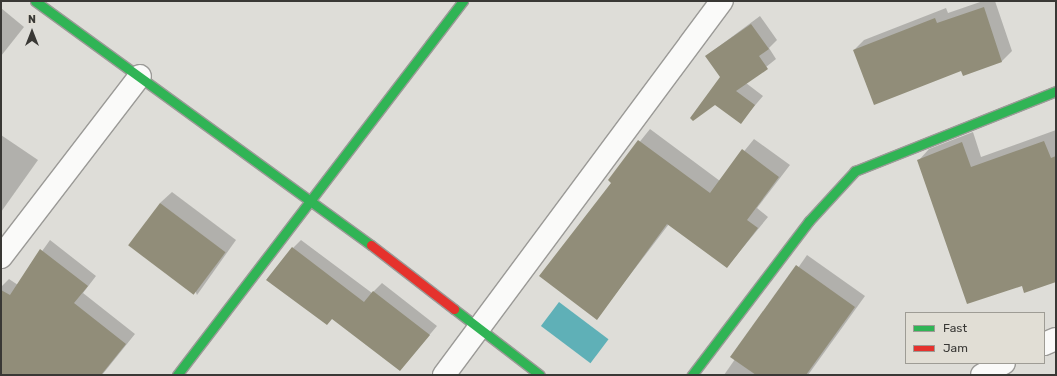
<!DOCTYPE html>
<html>
<head>
<meta charset="utf-8">
<style>
  body { margin:0 }
  #map { position:relative; width:1057px; height:376px; overflow:hidden; background:#deddd8; font-family:Rubik,sans-serif }
  div>[style] { position:absolute }
  [style*='--x'] { left:calc(var(--x)*1px); top:calc(var(--y)*1px); width:calc(var(--w)*1px); rotate:calc(var(--a)*1deg) }
  .water>* { inset:0; background:#5fb0b7; transform-origin:0 0 }
  .shadow>* { inset:0; background:#0003 }
  .building>* { inset:0; background:#918d79; transform-origin:0 0 }
  .roads { filter:drop-shadow(1px 0 #9b9a97) drop-shadow(-1px 0 #9b9a97) drop-shadow(0 1px #9b9a97) drop-shadow(0 -1px #9b9a97) }
  .street>* { height:22px; margin:-11px; padding:0 11px; transform-origin:11px; border-radius:11px; background:#fafaf9 }
  .fast>* { height:9px; margin:-4.5px; padding:0 4.5px; transform-origin:4.5px; border-radius:4.5px; background:#30b455 }
  .jam>* { height:9px; margin:-4.5px; padding:0 4.5px; transform-origin:4.5px; border-radius:4.5px; background:#e5322d }
  span { translate:-50% -50%; white-space:nowrap; text-align:center; line-height:1.15; -webkit-text-stroke:4px #e1ded5; paint-order:stroke }
  .frame { position:absolute; inset:0; border:2px solid #393835; pointer-events:none }
  .legend { position:absolute; left:905px; top:312px; width:140px; height:52px; box-sizing:border-box; background:#e1ded5; border:1px solid #9e9c95; margin:0; padding:5px 7px; list-style:none; font-size:12px; color:#393835 }
  .legend li { display:flex; align-items:center; gap:8px; height:20px }
  .legend b { width:20px; border:1px solid #9e9c95 }
  .north { position:absolute; left:12px; top:12px; width:40px; height:40px; -webkit-text-stroke:3px #e1ded5; paint-order:stroke; rotate:0deg; font-size:11px; font-weight:700; line-height:16px; text-align:center; color:#393835 }
  .north::after { content:''; display:block; margin:auto; width:14px; height:18px; background:#393835; clip-path:polygon(50% 0,100% 100%,50% 72%,0 100%) }
</style>
</head>
<body>
<div id="map">
  <div class="water">
    <div style="left:559px;top:302px;width:62px;height:30px;rotate:37deg"></div>
  </div>
  <div class="shadow">
    <div style="clip-path:polygon(983px 1px,995px 1px,1012px 51px,1002px 61px,964px 74px,962px 70px,854px 50px,864px 40px,946px 8px,948px 13px)"></div>
    <div style="clip-path:polygon(1px 8px,24px 27px,1px 56px)"></div>
    <div style="clip-path:polygon(760px 16px,777px 40px,769px 48px,776px 59px,746px 83px,763px 96px,740px 123px,721px 77px,706px 56px)"></div>
    <div style="clip-path:polygon(650px 129px,720px 181px,754px 139px,790px 165px,757px 208px,768px 217px,727px 267px,669px 224px,597px 318px,613px 182px,609px 180px)"></div>
    <div style="clip-path:polygon(1056px 130px,1056px 281px,1023px 285px,919px 160px,929px 149px,973px 132px,981px 157px)"></div>
    <div style="clip-path:polygon(1px 135px,38px 160px,1px 212px)"></div>
    <div style="clip-path:polygon(172px 192px,236px 240px,197px 295px,160px 203px)"></div>
    <div style="clip-path:polygon(50px 240px,96px 276px,83px 293px,135px 334px,102px 375px,1px 375px,1px 287px,9px 279px,18px 285px)"></div>
    <div style="clip-path:polygon(301px 240px,372px 293px,382px 283px,437px 326px,400px 370px,293px 248px)"></div>
    <div style="clip-path:polygon(807px 255px,865px 296px,808px 375px,724px 375px)"></div>
  </div>
  <div class="building">
    <div style="clip-path:polygon(984px 7px,1002px 62px,963px 76px,961px 71px,874px 105px,853px 50px,935px 18px,937px 23px)"></div>
    <div style="clip-path:polygon(751px 24px,769px 49px,759px 56px,768px 69px,736px 91px,755px 105px,741px 124px,715px 105px,693px 121px,690px 118px,720px 77px,705px 56px)"></div>
    <div style="clip-path:polygon(638px 140px,710px 193px,742px 149px,779px 177px,747px 220px,758px 228px,727px 268px,667px 224px,597px 320px,539px 276px,611px 183px,608px 180px)"></div>
    <div style="clip-path:polygon(1044px 141px,1051px 158px,1056px 156px,1056px 282px,1024px 293px,1022px 286px,967px 304px,917px 160px,962px 142px,971px 167px)"></div>
    <div style="left:160px;top:203px;width:82px;height:53px;rotate:37deg"></div>
    <div style="clip-path:polygon(292px 247px,364px 302px,373px 291px,430px 335px,400px 371px,332px 319px,327px 325px,266px 280px)"></div>
    <div style="clip-path:polygon(40px 249px,88px 286px,74px 303px,126px 344px,101px 375px,1px 375px,1px 290px,10px 295px)"></div>
    <div style="clip-path:polygon(796px 265px,855px 307px,806px 375px,756px 375px,730px 357px)"></div>
  </div>
  <div class="roads">
    <div class="street">
      <div style="--x:1;--y:257;--w:228;--a:-52.5"></div>
      <div style="--x:1044;--y:344;--w:13;--a:-23"></div>
      <div style="--x:444;--y:375;--w:466;--a:-53.4"></div>
      <div style="--x:982;--y:375;--w:25;--a:-29"></div>
    </div>
    <div class="fast">
      <div style="--x:35;--y:1;--w:415;--a:36"></div>
      <div style="--x:454;--y:309;--w:108;--a:37.5"></div>
      <div style="--x:177;--y:375;--w:471;--a:-52.6"></div>
      <div style="--x:692;--y:375;--w:193;--a:-52.8"></div>
      <div style="--x:809;--y:221;--w:68;--a:-47.4"></div>
      <div style="--x:855;--y:171;--w:216;--a:-21.7"></div>
    </div>
    <div class="jam">
      <div style="--x:371;--y:245;--w:105;--a:37.6"></div>
    </div>
  </div>
  <div class="frame"></div>
  <ul class="legend">
  <li><b style="height:5px;background:#30b455"></b>Fast</li>
  <li><b style="height:5px;background:#e5322d"></b>Jam</li>
  </ul>
  <div class="north">N</div>
</div>
</body>
</html>
